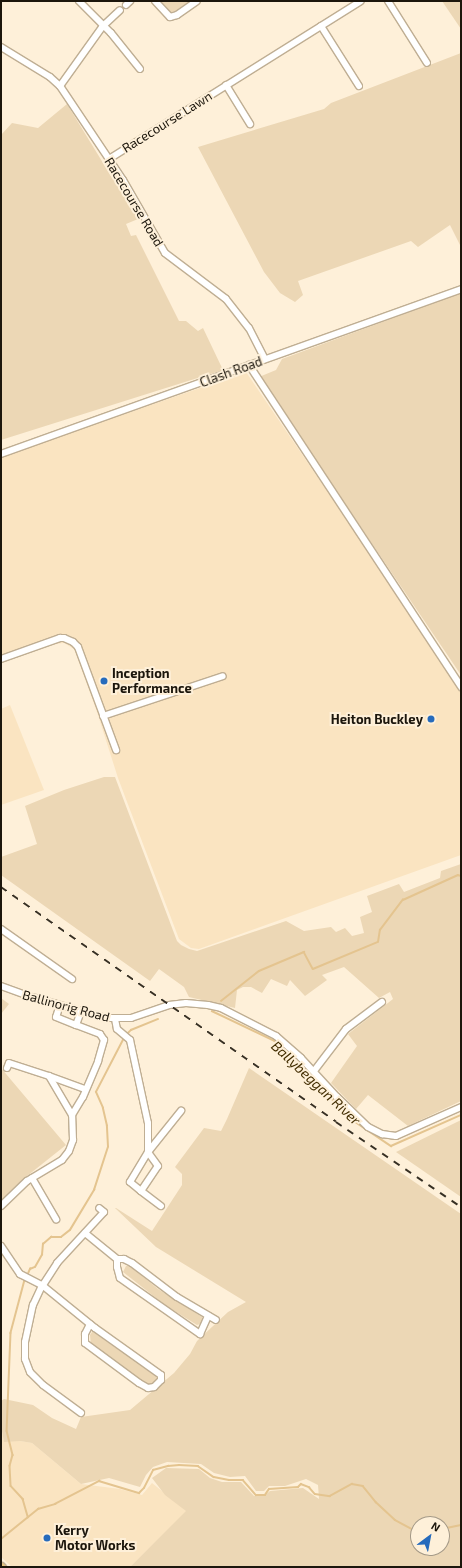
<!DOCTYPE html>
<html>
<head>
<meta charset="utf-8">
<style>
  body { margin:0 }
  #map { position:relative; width:462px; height:1568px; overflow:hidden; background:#fef0d9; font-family:"Exo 2",sans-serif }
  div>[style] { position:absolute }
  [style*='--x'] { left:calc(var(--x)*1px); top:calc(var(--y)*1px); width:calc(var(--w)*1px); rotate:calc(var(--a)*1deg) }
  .built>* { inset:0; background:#fae4c1 }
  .green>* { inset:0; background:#ecd7b5 }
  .stream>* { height:1.5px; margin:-0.75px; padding:0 0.75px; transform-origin:0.75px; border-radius:0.75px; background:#e4c48f }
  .roads { filter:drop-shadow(1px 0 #bfae93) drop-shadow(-1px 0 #bfae93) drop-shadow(0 1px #bfae93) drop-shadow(0 -1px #bfae93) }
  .minor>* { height:6px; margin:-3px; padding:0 3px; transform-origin:3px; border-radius:3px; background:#fff }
  .major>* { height:7px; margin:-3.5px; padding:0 3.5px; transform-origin:3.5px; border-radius:3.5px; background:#e6c480 }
  .rail>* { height:1.5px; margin-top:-0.75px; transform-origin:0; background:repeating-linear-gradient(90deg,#362f23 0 7px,transparent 0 14px) }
  .dots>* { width:11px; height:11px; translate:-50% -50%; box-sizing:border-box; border:2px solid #fef0d9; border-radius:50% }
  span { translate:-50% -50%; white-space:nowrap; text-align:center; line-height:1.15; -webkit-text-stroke:4px #fef0d9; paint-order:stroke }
  .street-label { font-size:13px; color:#1c160c }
  .poi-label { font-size:13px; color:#1c160c; font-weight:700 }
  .left { translate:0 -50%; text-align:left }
  .right { translate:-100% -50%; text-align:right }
  .water-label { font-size:14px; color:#422d00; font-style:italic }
  .frame { position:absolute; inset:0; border:2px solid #1c160c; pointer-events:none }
  .north { position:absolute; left:410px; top:1516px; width:40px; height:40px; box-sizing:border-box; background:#fef0d9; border:1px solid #a49987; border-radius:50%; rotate:32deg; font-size:11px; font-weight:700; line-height:16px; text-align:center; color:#1c160c }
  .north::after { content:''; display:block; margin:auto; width:14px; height:18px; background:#266bbc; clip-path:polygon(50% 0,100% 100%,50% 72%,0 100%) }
</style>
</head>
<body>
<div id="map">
  <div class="built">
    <div style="clip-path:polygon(246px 372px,425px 635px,461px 693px,461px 855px,199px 949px,191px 948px,179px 939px,118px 778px,97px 712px,74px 649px,64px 643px,54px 644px,1px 663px,1px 457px)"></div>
    <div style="clip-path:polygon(10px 705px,44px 790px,1px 805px,1px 709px)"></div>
    <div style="clip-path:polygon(1px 1426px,4px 1441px,20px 1441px,32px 1443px,81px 1484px,120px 1489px,142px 1495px,152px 1483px,187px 1511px,130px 1567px,12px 1567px,1px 1557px)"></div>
  </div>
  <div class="green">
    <div style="clip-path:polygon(159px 1px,193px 1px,182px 9px,170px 13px)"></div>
    <div style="clip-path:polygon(442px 1px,461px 1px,461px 29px)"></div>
    <div style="clip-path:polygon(461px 53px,461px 247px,450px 225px,418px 247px,411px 241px,298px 281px,303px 295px,295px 302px,280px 293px,264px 272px,198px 147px,324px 109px,331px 103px)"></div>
    <div style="clip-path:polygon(67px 104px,111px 176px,134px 210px,138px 219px,126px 224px,131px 236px,136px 235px,179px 321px,186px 321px,198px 331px,203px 328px,223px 370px,1px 440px,1px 135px,12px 123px,38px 128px)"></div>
    <div style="clip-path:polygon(461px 293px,461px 675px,259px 377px,276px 370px,282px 359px)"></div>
    <div style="clip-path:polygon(104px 777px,115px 777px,177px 941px,181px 945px,189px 949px,197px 951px,286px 921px,304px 931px,331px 927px,336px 932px,345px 928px,352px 936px,364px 933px,360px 917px,372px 912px,367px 896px,399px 884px,404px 892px,440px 878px,441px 871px,461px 864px,461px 1101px,408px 1126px,368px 1095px,356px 1109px,331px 1083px,357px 1046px,348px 1034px,393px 999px,390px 992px,379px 998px,344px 967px,322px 975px,327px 980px,305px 996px,290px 980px,287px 986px,271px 979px,262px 993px,251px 987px,243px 987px,237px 990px,235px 1008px,189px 997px,184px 987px,159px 969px,150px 981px,1px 875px,1px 857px,37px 844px,25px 806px,64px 790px)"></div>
    <div style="clip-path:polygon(1px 998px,9px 1004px,1px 1014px)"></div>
    <div style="clip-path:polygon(1px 1068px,66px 1145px,22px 1180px,1px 1202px)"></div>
    <div style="clip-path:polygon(evenodd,249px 1068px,461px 1214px,461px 1567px,130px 1567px,186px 1511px,165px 1495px,152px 1478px,166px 1468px,199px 1469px,210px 1478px,222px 1482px,241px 1482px,254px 1496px,264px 1496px,270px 1491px,303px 1488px,319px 1499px,318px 1485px,306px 1479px,285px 1486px,269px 1486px,264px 1491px,256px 1491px,245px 1476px,230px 1477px,214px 1473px,201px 1464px,167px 1462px,153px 1467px,146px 1475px,140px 1487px,109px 1478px,81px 1484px,32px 1443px,20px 1441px,4px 1442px,1px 1426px,1px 1401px,4px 1399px,33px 1405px,52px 1418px,76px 1429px,81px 1417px,130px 1410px,174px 1373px,190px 1354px,197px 1341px,228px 1312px,246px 1302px,156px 1247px,115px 1208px,116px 1208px,152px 1231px,182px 1185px,182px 1174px,175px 1167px,204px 1128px,221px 1131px,227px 1119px,249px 1068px,418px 1524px,442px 1524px,442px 1548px,418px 1548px,418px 1524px)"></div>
    <div style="clip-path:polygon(461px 1120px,461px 1197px,396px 1152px)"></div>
    <div style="clip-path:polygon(126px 1266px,130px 1266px,158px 1289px,202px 1317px,203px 1323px,197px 1325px,165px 1305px,123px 1272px)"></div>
    <div style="clip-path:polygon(92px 1332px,95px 1332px,106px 1341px,155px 1375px,158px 1379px,154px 1384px,149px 1386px,91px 1345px,90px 1335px)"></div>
  </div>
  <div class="stream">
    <div style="--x:221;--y:1001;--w:48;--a:-38.3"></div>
    <div style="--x:259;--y:971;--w:49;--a:-22.9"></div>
    <div style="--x:304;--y:952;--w:19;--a:62"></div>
    <div style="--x:313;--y:969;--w:70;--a:-22.6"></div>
    <div style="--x:378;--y:942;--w:12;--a:-81"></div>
    <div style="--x:380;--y:930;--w:38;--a:-53"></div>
    <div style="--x:403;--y:900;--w:60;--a:-24.4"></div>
    <div style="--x:458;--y:875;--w:3;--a:18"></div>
    <div style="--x:212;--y:1011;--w:70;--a:25.5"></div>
    <div style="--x:275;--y:1041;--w:112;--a:45.4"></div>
    <div style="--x:354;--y:1121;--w:45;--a:34"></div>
    <div style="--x:391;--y:1146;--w:77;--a:-23.9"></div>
    <div style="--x:126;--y:1035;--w:7;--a:-45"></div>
    <div style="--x:131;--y:1030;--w:29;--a:-22"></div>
    <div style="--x:27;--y:1276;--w:8;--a:-67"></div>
    <div style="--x:30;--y:1269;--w:5;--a:-22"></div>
    <div style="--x:35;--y:1267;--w:14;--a:-60"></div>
    <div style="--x:42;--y:1255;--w:11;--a:-85"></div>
    <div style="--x:43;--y:1244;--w:11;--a:-41"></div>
    <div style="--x:51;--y:1237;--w:10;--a:0"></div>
    <div style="--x:61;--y:1237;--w:11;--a:-38"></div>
    <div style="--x:70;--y:1230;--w:47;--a:-59"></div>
    <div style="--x:94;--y:1190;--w:45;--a:-72"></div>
    <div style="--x:108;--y:1147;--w:21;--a:-93"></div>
    <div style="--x:107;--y:1126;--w:18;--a:-103"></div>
    <div style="--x:103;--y:1108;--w:17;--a:-114"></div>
    <div style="--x:96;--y:1092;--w:61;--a:-62.6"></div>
    <div style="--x:25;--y:1280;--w:55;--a:104.8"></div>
    <div style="--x:11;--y:1333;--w:98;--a:92.3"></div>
    <div style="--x:7;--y:1431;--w:25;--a:76"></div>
    <div style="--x:13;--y:1455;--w:11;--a:105"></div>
    <div style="--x:10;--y:1466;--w:20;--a:87"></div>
    <div style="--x:11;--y:1486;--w:18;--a:47"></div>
    <div style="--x:23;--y:1499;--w:19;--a:74"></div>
    <div style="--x:442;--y:1529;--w:19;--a:-12"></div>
    <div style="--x:1;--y:1539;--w:48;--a:-39"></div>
    <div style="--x:38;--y:1509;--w:18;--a:-16"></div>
    <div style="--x:55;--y:1504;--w:50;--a:-27.6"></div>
    <div style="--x:99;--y:1481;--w:42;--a:16.7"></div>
    <div style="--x:139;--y:1493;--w:7;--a:-45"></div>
    <div style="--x:144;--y:1488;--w:20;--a:-63"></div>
    <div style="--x:153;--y:1470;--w:16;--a:-15"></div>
    <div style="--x:168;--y:1466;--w:11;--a:-5"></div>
    <div style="--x:179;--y:1465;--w:19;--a:3"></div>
    <div style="--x:198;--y:1466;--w:19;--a:35"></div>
    <div style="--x:214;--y:1477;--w:15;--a:11"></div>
    <div style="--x:229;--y:1480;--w:14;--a:0"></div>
    <div style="--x:243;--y:1480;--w:20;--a:49"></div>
    <div style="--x:256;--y:1495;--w:9;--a:0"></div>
    <div style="--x:265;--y:1495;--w:7;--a:-56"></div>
    <div style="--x:269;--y:1489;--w:29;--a:-4"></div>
    <div style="--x:298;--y:1487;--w:4;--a:-45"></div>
    <div style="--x:301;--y:1484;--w:9;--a:21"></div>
    <div style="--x:309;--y:1487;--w:9;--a:49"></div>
    <div style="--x:315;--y:1494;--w:15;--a:8"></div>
    <div style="--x:330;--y:1496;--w:25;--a:-29"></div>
    <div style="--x:352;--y:1484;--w:11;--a:10"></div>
    <div style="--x:363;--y:1486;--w:21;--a:51"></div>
    <div style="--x:376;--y:1502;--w:26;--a:43"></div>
    <div style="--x:395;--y:1520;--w:26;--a:28"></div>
  </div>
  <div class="roads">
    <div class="minor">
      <div style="--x:79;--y:1;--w:45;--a:45"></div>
      <div style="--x:111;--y:33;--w:46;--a:51.1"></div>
      <div style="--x:155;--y:1;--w:22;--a:47"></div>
      <div style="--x:170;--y:17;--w:7;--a:-16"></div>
      <div style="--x:177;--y:15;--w:24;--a:-35"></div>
      <div style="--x:388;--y:1;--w:73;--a:57.8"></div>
      <div style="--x:126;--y:5;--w:6;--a:-45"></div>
      <div style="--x:321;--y:26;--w:71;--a:57.7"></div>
      <div style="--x:1;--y:47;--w:57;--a:31.5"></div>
      <div style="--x:50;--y:77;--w:13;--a:42"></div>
      <div style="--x:60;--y:86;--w:113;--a:56.2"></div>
      <div style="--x:123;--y:180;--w:84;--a:60.1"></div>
      <div style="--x:165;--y:253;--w:76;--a:37"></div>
      <div style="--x:226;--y:299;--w:37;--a:52"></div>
      <div style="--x:249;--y:328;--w:35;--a:63"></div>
      <div style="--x:226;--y:85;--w:46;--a:58.4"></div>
      <div style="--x:60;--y:86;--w:74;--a:-54.4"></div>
      <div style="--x:103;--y:26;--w:23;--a:-43"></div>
      <div style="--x:109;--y:159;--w:297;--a:-32.1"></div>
      <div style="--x:249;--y:365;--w:386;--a:56.6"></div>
      <div style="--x:1;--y:454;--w:489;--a:-19.7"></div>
      <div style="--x:1;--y:659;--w:63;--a:-19.6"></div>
      <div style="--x:60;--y:638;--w:4;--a:0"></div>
      <div style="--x:64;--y:638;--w:10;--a:24"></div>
      <div style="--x:73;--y:642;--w:7;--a:45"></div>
      <div style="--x:78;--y:647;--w:110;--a:69.7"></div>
      <div style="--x:103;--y:716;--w:126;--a:-18.4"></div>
      <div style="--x:1;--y:929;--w:87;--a:35.2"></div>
      <div style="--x:1;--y:986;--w:33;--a:20"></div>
      <div style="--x:32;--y:997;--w:76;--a:16"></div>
      <div style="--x:105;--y:1018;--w:26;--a:0"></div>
      <div style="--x:131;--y:1018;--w:40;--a:-18.9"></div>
      <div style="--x:169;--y:1005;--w:17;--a:-7"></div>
      <div style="--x:186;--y:1003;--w:22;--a:5"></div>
      <div style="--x:208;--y:1005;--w:13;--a:13"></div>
      <div style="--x:221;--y:1008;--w:62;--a:27"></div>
      <div style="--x:276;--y:1036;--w:33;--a:41"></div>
      <div style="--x:301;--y:1058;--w:53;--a:47.3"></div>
      <div style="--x:337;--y:1097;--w:43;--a:44.1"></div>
      <div style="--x:368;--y:1127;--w:16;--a:27"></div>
      <div style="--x:382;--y:1134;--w:14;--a:8"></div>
      <div style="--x:396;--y:1136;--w:71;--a:-24"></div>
      <div style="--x:58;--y:1011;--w:6;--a:108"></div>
      <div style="--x:56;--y:1017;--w:22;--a:22"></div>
      <div style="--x:115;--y:1019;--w:10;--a:79"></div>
      <div style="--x:117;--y:1029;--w:17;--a:40"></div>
      <div style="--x:130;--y:1040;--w:85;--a:77.8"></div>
      <div style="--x:148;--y:1123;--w:29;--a:90"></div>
      <div style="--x:148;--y:1152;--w:35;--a:121"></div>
      <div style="--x:130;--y:1182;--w:14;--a:39"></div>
      <div style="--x:141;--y:1191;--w:30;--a:-56"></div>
      <div style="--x:158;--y:1166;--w:17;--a:-126"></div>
      <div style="--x:148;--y:1152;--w:53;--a:-51.2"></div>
      <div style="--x:7;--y:1068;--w:5;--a:-68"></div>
      <div style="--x:9;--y:1063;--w:42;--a:18"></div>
      <div style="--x:49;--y:1076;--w:45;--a:59.5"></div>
      <div style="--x:314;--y:1071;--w:53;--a:-52.7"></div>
      <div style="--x:346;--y:1029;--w:45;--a:-36.9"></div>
      <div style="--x:49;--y:1076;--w:38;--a:20"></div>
      <div style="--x:32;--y:1178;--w:48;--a:59.7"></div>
      <div style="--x:141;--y:1191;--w:25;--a:37"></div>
      <div style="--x:1;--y:1206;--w:36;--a:-44"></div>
      <div style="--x:27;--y:1181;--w:41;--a:-31"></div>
      <div style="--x:62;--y:1160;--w:11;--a:-52"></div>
      <div style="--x:69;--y:1151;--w:12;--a:-70"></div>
      <div style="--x:73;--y:1140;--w:25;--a:-92"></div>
      <div style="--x:72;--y:1115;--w:21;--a:-59"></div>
      <div style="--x:83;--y:1097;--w:39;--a:-67"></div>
      <div style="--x:98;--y:1061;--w:22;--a:-74"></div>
      <div style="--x:104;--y:1040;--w:7;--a:-124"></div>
      <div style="--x:100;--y:1034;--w:26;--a:-159"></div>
      <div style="--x:76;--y:1025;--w:15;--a:-70"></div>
      <div style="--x:85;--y:1233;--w:41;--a:39.1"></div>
      <div style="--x:117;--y:1259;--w:7;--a:0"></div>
      <div style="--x:124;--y:1259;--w:9;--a:27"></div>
      <div style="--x:132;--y:1263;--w:56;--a:37.1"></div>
      <div style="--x:177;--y:1297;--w:45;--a:30.5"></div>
      <div style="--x:1;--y:1246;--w:34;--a:56"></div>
      <div style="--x:20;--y:1274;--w:25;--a:27"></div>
      <div style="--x:42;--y:1285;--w:68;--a:39.1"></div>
      <div style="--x:95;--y:1328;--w:81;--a:35.5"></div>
      <div style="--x:161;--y:1375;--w:5;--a:90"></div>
      <div style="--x:161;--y:1380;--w:10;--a:135"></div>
      <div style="--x:154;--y:1387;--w:6;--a:171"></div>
      <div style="--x:148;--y:1388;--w:10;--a:-151"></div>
      <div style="--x:139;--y:1383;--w:67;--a:-143.5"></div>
      <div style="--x:85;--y:1343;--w:9;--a:-90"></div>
      <div style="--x:85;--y:1334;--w:11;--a:-63"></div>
      <div style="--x:117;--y:1259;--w:8;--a:90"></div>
      <div style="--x:117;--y:1267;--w:11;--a:75"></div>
      <div style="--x:120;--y:1278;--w:98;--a:35"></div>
      <div style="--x:200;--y:1334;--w:20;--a:-66"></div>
      <div style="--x:81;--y:1413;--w:47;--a:-143.6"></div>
      <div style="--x:43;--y:1385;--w:18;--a:-135"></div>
      <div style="--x:30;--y:1372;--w:14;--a:-111"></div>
      <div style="--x:25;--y:1359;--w:17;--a:-90"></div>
      <div style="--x:25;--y:1342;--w:38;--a:-78"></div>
      <div style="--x:33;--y:1305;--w:19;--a:-65"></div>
      <div style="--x:41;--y:1288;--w:30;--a:-57"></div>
      <div style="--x:57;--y:1263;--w:69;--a:-47.3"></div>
      <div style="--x:104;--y:1212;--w:6;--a:-141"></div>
    </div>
    <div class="major">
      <div style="--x:1;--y:1566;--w:1;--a:45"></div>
    </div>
  </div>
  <div class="rail">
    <div style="--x:1;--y:887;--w:409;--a:35"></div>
    <div style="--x:336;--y:1122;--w:151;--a:34.2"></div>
  </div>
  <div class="dots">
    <div style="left:104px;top:681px;background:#266bbc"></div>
    <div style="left:431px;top:719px;background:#266bbc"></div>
    <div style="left:47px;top:1538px;background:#266bbc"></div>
  </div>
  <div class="street-label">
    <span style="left:167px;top:122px;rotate:-32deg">Racecourse Lawn</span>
    <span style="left:134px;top:202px;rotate:59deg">Racecourse Road</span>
    <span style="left:231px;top:372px;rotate:-20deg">Clash Road</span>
    <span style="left:66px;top:1006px;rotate:15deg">Ballinorig Road</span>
  </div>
  <div class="poi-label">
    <span class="left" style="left:112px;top:681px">Inception<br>Performance</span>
    <span class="right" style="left:423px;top:719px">Heiton Buckley</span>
    <span class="left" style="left:55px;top:1538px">Kerry<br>Motor Works</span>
  </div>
  <div class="water-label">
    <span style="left:316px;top:1083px;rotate:43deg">Ballybeggan River</span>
  </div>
  <div class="frame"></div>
  <div class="north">N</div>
</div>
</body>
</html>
